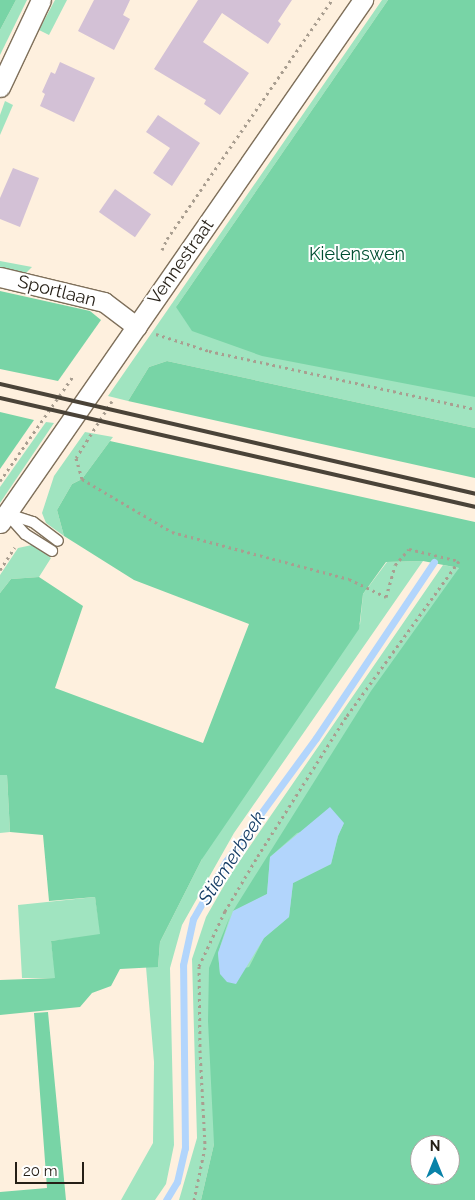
<!DOCTYPE html>
<html>
<head>
<meta charset="utf-8">
<style>
  body { margin:0 }
  #map { position:relative; width:475px; height:1200px; overflow:hidden; background:#fef0de; font-family:Raleway,sans-serif }
  div>[style] { position:absolute }
  [style*='--x'] { left:calc(var(--x)*1px); top:calc(var(--y)*1px); width:calc(var(--w)*1px); rotate:calc(var(--a)*1deg) }
  .green>* { inset:0; background:#a0e4c0 }
  .forest>* { inset:0; background:#78d4a6 }
  .water>* { inset:0; background:#b2d5fc }
  .stream>* { height:7px; margin:-3.5px; padding:0 3.5px; transform-origin:3.5px; border-radius:3.5px; background:#b2d5fc }
  .building>* { inset:0; background:#d3c1d6; transform-origin:0 0 }
  .path>* { height:3px; margin-top:-1.5px; transform-origin:0; background:repeating-linear-gradient(90deg,#a99e90 0 2.5px,transparent 0 6.5px) }
  .roads { filter:drop-shadow(1px 0 #7f705b) drop-shadow(-1px 0 #7f705b) drop-shadow(0 1px #7f705b) drop-shadow(0 -1px #7f705b) }
  .service>* { height:10px; margin:-5px; padding:0 5px; transform-origin:5px; border-radius:5px; background:#fff }
  .minor>* { height:19px; margin:-9.5px; padding:0 9.5px; transform-origin:9.5px; border-radius:9.5px; background:#fff }
  .rail>* { height:4px; margin:-2px; padding:0 2px; transform-origin:2px; border-radius:2px; background:#4a4338 }
  span { translate:-50% -50%; white-space:nowrap; text-align:center; line-height:1.15; -webkit-text-stroke:4px #fff; paint-order:stroke }
  .park-label { font-size:18px; color:#004e32 }
  .street-label { font-size:18px; color:#251f16 }
  .water-label { font-size:19px; color:#143c65; font-style:italic }
  .north { position:absolute; left:410px; top:1135px; width:50px; height:50px; box-sizing:border-box; background:#fff; border:1px solid #a8a5a2; border-radius:50%; rotate:0deg; font-size:14px; font-weight:700; line-height:20px; text-align:center; color:#251f16 }
  .north::after { content:''; display:block; margin:auto; width:18px; height:22px; background:#0882a8; clip-path:polygon(50% 0,100% 100%,50% 72%,0 100%) }
  .scale { position:absolute; left:15px; top:1162px; width:69px; height:22px; box-sizing:border-box; border:2px solid #251f16; border-top:0; padding-left:6px; font-size:15px; line-height:18px; white-space:nowrap; color:#251f16; -webkit-text-stroke:4px #fff; paint-order:stroke }
</style>
</head>
<body>
<div id="map">
  <div class="green">
    <div style="clip-path:polygon(16px 0,27px 0,0 55px,0 30px)"></div>
    <div style="clip-path:polygon(55px 0,67px 0,49px 35px,39px 30px)"></div>
    <div style="clip-path:polygon(382px 0,388px 0,176px 307px,475px 52px,475px 428px,167px 361px,149px 367px,128px 401px,108px 396px)"></div>
    <div style="clip-path:polygon(5px 101px,13px 105px,0 135px,0 115px)"></div>
    <div style="clip-path:polygon(0 261px,32px 267px,25px 274px,0 268px)"></div>
    <div style="clip-path:polygon(46px 422px,54px 423px,0 503px,0 487px)"></div>
    <div style="clip-path:polygon(85px 432px,113px 437px,82px 479px,72px 484px,57px 510px,64px 536px,46px 523px,42px 513px,54px 476px)"></div>
    <div style="clip-path:polygon(32px 545px,51px 558px,39px 577px,11px 579px,0 593px,0 575px,18px 548px)"></div>
    <div style="clip-path:polygon(423px 561px,234px 833px,182px 925px,170px 968px,174px 1145px,166px 1184px,155px 1200px,121px 1200px,153px 1143px,154px 1062px,146px 967px,158px 967px,160px 942px,202px 859px,191px 843px,0 733px,27px 692px,204px 770px,360px 624px,363px 594px,387px 562px)"></div>
    <div style="clip-path:polygon(443px 565px,459px 568px,214px 1144px,201px 1200px,179px 1200px,197px 1138px,192px 959px,206px 917px,230px 875px)"></div>
    <div style="clip-path:polygon(0 775px,7px 775px,10px 832px,0 833px)"></div>
    <div style="clip-path:polygon(95px 897px,101px 935px,51px 941px,56px 978px,22px 978px,18px 905px)"></div>
  </div>
  <div class="forest">
    <div style="clip-path:polygon(0 0,16px 0,0 30px)"></div>
    <div style="clip-path:polygon(388px 0,475px 0,475px 397px,262px 356px,192px 331px,176px 307px)"></div>
    <div style="clip-path:polygon(0 291px,90px 311px,101px 320px,58px 381px,0 369px)"></div>
    <div style="clip-path:polygon(167px 361px,475px 428px,475px 478px,128px 401px,149px 367px)"></div>
    <div style="clip-path:polygon(0 412px,34px 420px,0 469px)"></div>
    <div style="clip-path:polygon(evenodd,110px 441px,475px 522px,475px 1200px,201px 1200px,214px 1144px,208px 1021px,209px 968px,230px 916px,218px 953px,220px 974px,249px 967px,264px 938px,289px 917px,293px 883px,331px 864px,338px 836px,344px 823px,297px 833px,270px 857px,267px 894px,233px 911px,371px 691px,459px 568px,423px 561px,386px 562px,363px 594px,359px 629px,202px 859px,160px 942px,158px 967px,120px 969px,111px 986px,92px 993px,80px 1007px,0 1015px,0 980px,55px 978px,51px 941px,100px 934px,95px 897px,49px 901px,43px 835px,10px 832px,7px 775px,0 775px,0 593px,11px 579px,39px 577px,83px 606px,55px 688px,203px 743px,249px 624px,134px 580px,64px 536px,57px 510px,72px 484px,82px 479px,110px 441px,420px 1145px,450px 1145px,450px 1175px,420px 1175px,420px 1145px)"></div>
    <div style="clip-path:polygon(48px 1012px,66px 1200px,0 1200px,0 1192px,47px 1188px,34px 1013px)"></div>
  </div>
  <div class="water">
    <div style="clip-path:polygon(330px 807px,344px 823px,338px 836px,331px 864px,293px 883px,289px 917px,264px 938px,236px 984px,227px 982px,220px 974px,218px 953px,233px 911px,267px 894px,270px 857px)"></div>
  </div>
  <div class="stream">
    <div style="--x:166;--y:1200;--w:21;--a:-59"></div>
    <div style="--x:177;--y:1182;--w:35;--a:-77"></div>
    <div style="--x:185;--y:1148;--w:183;--a:-90.6"></div>
    <div style="--x:183;--y:965;--w:47;--a:-77.7"></div>
    <div style="--x:193;--y:919;--w:67;--a:-60.4"></div>
    <div style="--x:226;--y:861;--w:152;--a:-53.8"></div>
    <div style="--x:316;--y:738;--w:212;--a:-56.2"></div>
  </div>
  <div class="building">
    <div style="clip-path:polygon(94px 0,130px 0,123px 15px,130px 19px,114px 50px,78px 31px)"></div>
    <div style="clip-path:polygon(198px 0,292px 0,278px 21px,281px 24px,268px 44px,222px 13px,203px 42px,249px 73px,220px 115px,204px 104px,206px 100px,154px 69px)"></div>
    <div style="clip-path:polygon(60px 62px,95px 78px,74px 122px,40px 106px,45px 94px,42px 92px,51px 72px,55px 74px)"></div>
    <div style="clip-path:polygon(158px 115px,200px 143px,172px 186px,153px 173px,170px 148px,146px 132px)"></div>
    <div style="clip-path:polygon(13px 168px,39px 178px,20px 227px,0 219px,0 198px)"></div>
    <div style="left:115px;top:189px;width:44px;height:28px;rotate:35deg"></div>
  </div>
  <div class="path">
    <div style="--x:162;--y:250;--w:12;--a:-66"></div>
    <div style="--x:167;--y:239;--w:290;--a:-55.4"></div>
    <div style="--x:156;--y:334;--w:56;--a:17.8"></div>
    <div style="--x:209;--y:351;--w:272;--a:12.3"></div>
    <div style="--x:112;--y:401;--w:67;--a:122.3"></div>
    <div style="--x:76;--y:458;--w:22;--a:74"></div>
    <div style="--x:82;--y:479;--w:104;--a:30.5"></div>
    <div style="--x:172;--y:532;--w:183;--a:14.9"></div>
    <div style="--x:349;--y:579;--w:41;--a:25.9"></div>
    <div style="--x:386;--y:597;--w:33;--a:-74"></div>
    <div style="--x:395;--y:565;--w:21;--a:-49"></div>
    <div style="--x:409;--y:549;--w:51;--a:13.5"></div>
    <div style="--x:459;--y:561;--w:193;--a:125.9"></div>
    <div style="--x:346;--y:717;--w:168;--a:122.4"></div>
    <div style="--x:256;--y:859;--w:61;--a:120.8"></div>
    <div style="--x:225;--y:911;--w:61;--a:115.3"></div>
    <div style="--x:199;--y:966;--w:84;--a:89.3"></div>
    <div style="--x:200;--y:1050;--w:97;--a:87"></div>
    <div style="--x:205;--y:1147;--w:54;--a:101.7"></div>
    <div style="--x:0;--y:481;--w:129;--a:-55.1"></div>
    <div style="--x:0;--y:570;--w:27;--a:-57"></div>
  </div>
  <div class="roads">
    <div class="service">
      <div style="--x:7;--y:514;--w:27;--a:48"></div>
      <div style="--x:25;--y:534;--w:32;--a:32"></div>
      <div style="--x:8;--y:514;--w:26;--a:18"></div>
      <div style="--x:33;--y:522;--w:31;--a:37"></div>
    </div>
    <div class="minor">
      <div style="--x:0;--y:87;--w:96;--a:-64.8"></div>
      <div style="--x:0;--y:277;--w:107;--a:13.5"></div>
      <div style="--x:104;--y:302;--w:41;--a:37.1"></div>
      <div style="--x:0;--y:523;--w:637;--a:-55.24"></div>
    </div>
  </div>
  <div class="rail">
    <div style="--x:0;--y:384;--w:488;--a:13"></div>
    <div style="--x:0;--y:398;--w:487;--a:12.9"></div>
  </div>
  <div class="park-label">
    <span style="left:357px;top:254px">Kielenswen</span>
  </div>
  <div class="street-label">
    <span style="left:181px;top:262px;rotate:-55deg">Vennestraat</span>
    <span style="left:57px;top:291px;rotate:14deg">Sportlaan</span>
  </div>
  <div class="water-label">
    <span style="left:232px;top:858px;rotate:-57deg">Stiemerbeek</span>
  </div>
  <div class="north">N</div>
  <div class="scale">20 m</div>
</div>
</body>
</html>
